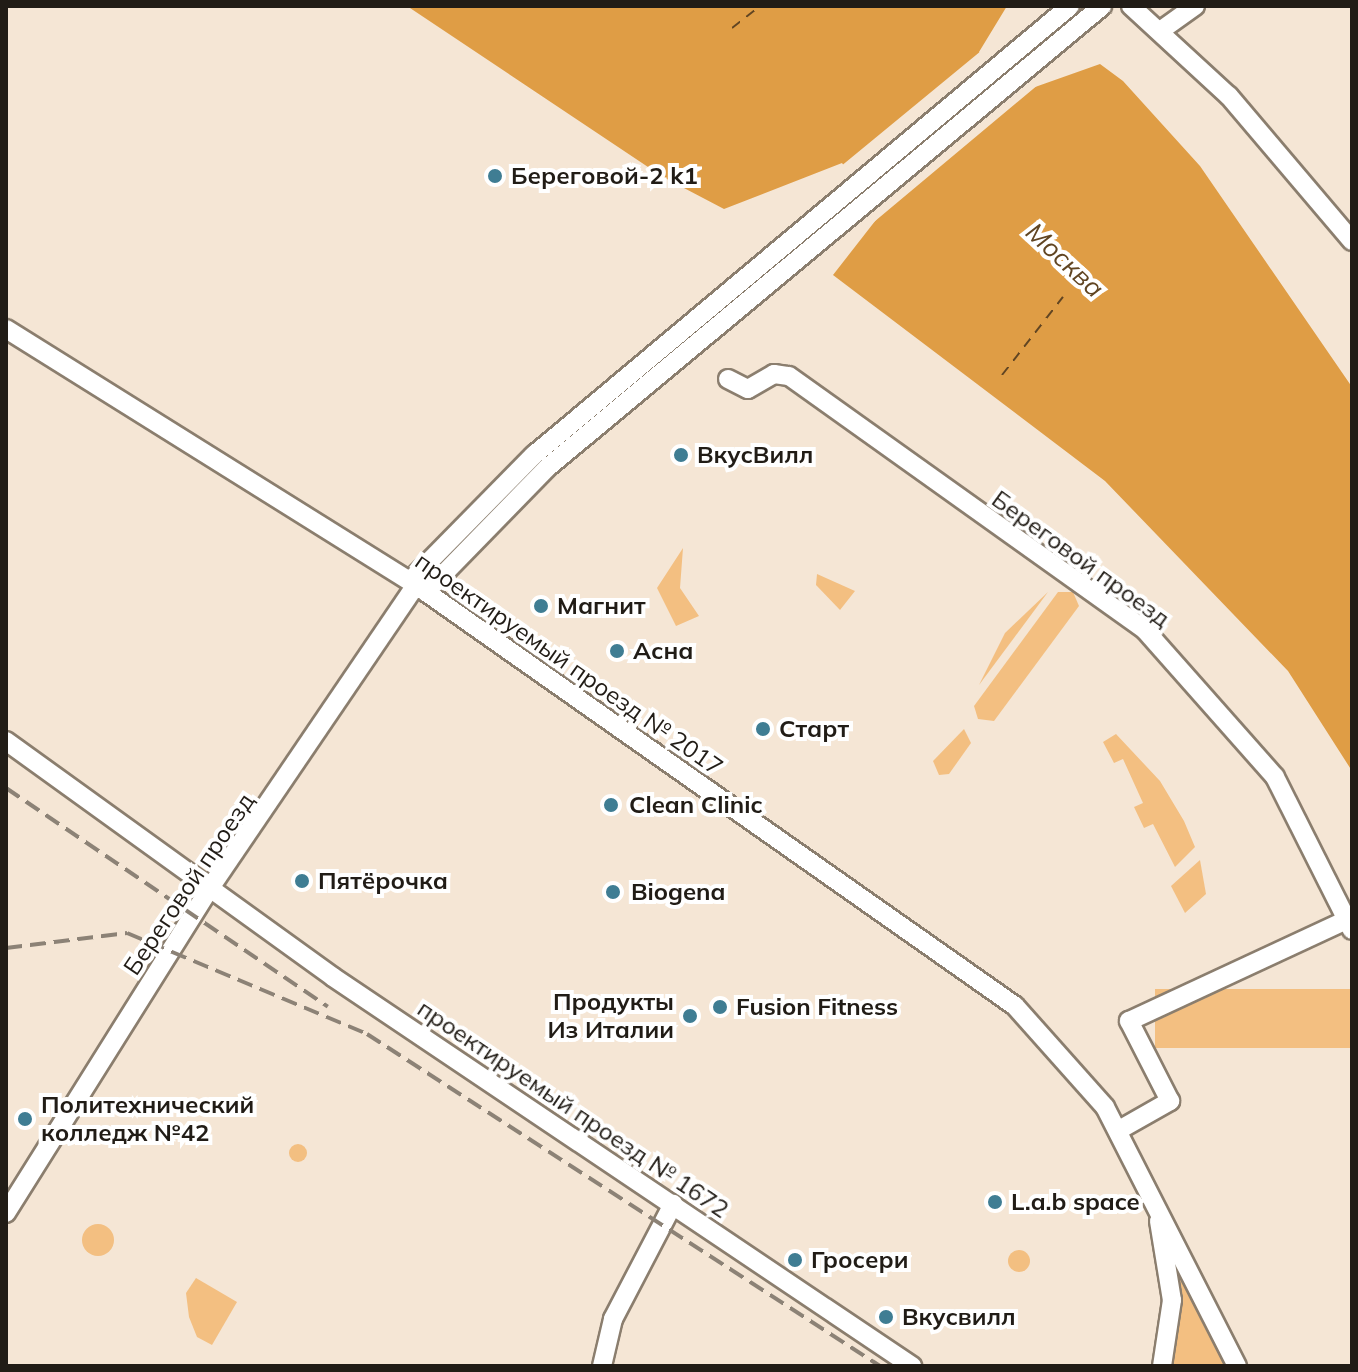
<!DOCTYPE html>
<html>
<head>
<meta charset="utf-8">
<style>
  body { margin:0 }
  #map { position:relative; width:1358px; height:1372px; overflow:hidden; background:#f5e6d5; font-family:Mulish,sans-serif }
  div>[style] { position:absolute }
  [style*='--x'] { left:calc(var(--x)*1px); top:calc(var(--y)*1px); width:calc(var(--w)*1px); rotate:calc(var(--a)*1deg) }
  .green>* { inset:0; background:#f3bf81; transform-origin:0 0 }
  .round { border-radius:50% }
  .water>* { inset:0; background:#df9d45 }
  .pier>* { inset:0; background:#f5e6d5 }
  .ferry>* { height:2px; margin-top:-1px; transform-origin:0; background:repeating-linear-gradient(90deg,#614522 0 10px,transparent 0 18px) }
  .roads { filter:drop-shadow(2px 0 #8b7e6e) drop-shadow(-2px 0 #8b7e6e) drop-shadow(0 2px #8b7e6e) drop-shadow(0 -2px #8b7e6e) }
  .minor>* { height:18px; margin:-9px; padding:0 9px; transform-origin:9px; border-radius:9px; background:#fff }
  .rail>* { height:4px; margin-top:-2px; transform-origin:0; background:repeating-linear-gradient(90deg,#8c8276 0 16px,transparent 0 24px) }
  .dots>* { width:22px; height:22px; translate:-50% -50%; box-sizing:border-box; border:4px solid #fff; border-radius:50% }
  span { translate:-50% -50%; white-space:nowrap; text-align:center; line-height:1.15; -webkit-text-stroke:8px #fff; paint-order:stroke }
  .poi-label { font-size:24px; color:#211c16; font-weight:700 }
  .left { translate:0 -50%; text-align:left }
  .right { translate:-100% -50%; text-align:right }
  .street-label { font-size:24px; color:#211c16 }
  .water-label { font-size:26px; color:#614522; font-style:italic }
  .frame { position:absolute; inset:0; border:8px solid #211c16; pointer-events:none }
</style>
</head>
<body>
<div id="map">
  <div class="green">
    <div style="clip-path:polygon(683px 548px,680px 588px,699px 616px,676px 626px,657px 588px)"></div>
    <div style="clip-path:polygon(817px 574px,855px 591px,840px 610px,816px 585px)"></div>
    <div style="clip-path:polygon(1048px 592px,979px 685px,1005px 633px)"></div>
    <div style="clip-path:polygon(1058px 592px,1073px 592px,1079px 606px,994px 721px,978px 719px,974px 706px)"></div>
    <div style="clip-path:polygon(964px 729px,971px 743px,949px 774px,939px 775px,933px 761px)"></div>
    <div style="clip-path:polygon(1116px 734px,1160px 781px,1184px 821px,1195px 847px,1175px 867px,1153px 824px,1144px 828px,1134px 807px,1143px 803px,1123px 759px,1114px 763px,1103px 742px)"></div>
    <div style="clip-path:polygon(1200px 860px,1206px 894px,1185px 913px,1171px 886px)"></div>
    <div style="left:1352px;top:989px;width:59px;height:197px;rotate:90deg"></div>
    <div class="round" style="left:289px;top:1144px;width:18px;height:18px"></div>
    <div class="round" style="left:82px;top:1224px;width:32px;height:32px"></div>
    <div class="round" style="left:1008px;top:1250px;width:22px;height:22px"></div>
    <div style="clip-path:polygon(1177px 1257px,1228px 1366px,1172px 1366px,1181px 1305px)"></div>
    <div style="clip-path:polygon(196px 1278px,237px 1302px,212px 1345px,197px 1337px,189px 1317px,186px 1293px)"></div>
  </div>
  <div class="water">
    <div style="clip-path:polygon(407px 6px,1007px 6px,979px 52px,1021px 92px,1100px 64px,1123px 81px,1200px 166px,1352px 387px,1352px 771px,1288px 671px,1105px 481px,833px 275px,879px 216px,842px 163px,724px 209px,663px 177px)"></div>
  </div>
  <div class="pier">
    <div style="clip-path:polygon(987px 46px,984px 51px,1023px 87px,1045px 79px,862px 232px,874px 216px,840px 167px)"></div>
  </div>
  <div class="ferry">
    <div style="--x:732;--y:28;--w:36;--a:-38"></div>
    <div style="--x:1002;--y:375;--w:99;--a:-52"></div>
  </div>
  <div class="roads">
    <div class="minor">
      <div style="--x:1131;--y:6;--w:133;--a:42.6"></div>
      <div style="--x:1229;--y:96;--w:190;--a:49.7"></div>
      <div style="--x:1160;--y:31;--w:43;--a:-35.5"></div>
      <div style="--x:6;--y:329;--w:483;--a:32"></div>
      <div style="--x:416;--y:585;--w:732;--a:35.1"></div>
      <div style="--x:1015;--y:1006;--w:135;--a:48.3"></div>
      <div style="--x:1105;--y:1107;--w:291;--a:63"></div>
      <div style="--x:728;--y:379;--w:22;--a:27"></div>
      <div style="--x:748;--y:389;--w:30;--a:-30"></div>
      <div style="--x:774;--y:374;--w:15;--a:8"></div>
      <div style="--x:789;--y:376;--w:437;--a:35.5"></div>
      <div style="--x:1145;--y:630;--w:196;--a:48.5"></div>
      <div style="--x:1275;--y:777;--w:171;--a:63.3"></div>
      <div style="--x:410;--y:581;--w:177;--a:-45.5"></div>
      <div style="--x:534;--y:455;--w:699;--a:-39.95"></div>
      <div style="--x:426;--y:592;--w:175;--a:-45.7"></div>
      <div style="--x:548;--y:467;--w:721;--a:-39.76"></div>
      <div style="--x:6;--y:741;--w:403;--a:35.8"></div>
      <div style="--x:333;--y:977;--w:698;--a:33.9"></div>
      <div style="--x:1119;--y:1130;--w:59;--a:-29.6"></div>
      <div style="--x:1170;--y:1101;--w:90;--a:-117.1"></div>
      <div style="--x:1129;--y:1021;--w:240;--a:-24.9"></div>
      <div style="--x:6;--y:1213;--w:387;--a:-57.9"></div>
      <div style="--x:212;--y:885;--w:363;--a:-55.8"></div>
      <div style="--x:1159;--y:1221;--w:80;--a:80.7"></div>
      <div style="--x:1172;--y:1300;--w:67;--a:98.6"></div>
      <div style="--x:602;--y:1366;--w:48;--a:-76.8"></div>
      <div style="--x:613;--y:1319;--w:130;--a:-62.4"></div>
    </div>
  </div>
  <div class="rail">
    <div style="--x:6;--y:788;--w:389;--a:34.2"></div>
    <div style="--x:6;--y:948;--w:122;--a:-7.1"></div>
    <div style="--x:127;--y:933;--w:260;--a:22.8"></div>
    <div style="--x:367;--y:1034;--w:611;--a:32.91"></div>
  </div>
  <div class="dots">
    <div style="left:495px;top:176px;background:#3f7d93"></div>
    <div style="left:681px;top:455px;background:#3f7d93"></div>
    <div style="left:541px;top:606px;background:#3f7d93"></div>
    <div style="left:617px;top:651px;background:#3f7d93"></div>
    <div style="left:763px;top:729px;background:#3f7d93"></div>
    <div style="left:611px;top:805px;background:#3f7d93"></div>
    <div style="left:302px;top:881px;background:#3f7d93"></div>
    <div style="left:613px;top:892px;background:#3f7d93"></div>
    <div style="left:720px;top:1007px;background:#3f7d93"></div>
    <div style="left:690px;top:1016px;background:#3f7d93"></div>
    <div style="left:25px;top:1119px;background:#3f7d93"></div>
    <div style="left:995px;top:1202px;background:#3f7d93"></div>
    <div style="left:795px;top:1260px;background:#3f7d93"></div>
    <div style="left:886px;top:1317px;background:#3f7d93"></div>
  </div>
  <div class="poi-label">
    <span class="left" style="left:511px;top:176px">Береговой-2 k1</span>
    <span class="left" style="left:697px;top:455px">ВкусВилл</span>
    <span class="left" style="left:557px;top:606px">Магнит</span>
    <span class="left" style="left:633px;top:651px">Асна</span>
    <span class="left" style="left:779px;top:729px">Старт</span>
    <span class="left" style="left:629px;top:805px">Clean Clinic</span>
    <span class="left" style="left:318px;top:881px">Пятёрочка</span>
    <span class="left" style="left:631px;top:892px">Biogena</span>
    <span class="right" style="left:674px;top:1016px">Продукты<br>Из Италии</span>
    <span class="left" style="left:736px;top:1007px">Fusion Fitness</span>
    <span class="left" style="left:41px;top:1119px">Политехнический<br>колледж №42</span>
    <span class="left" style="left:1011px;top:1202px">L.a.b space</span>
    <span class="left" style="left:811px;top:1260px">Гросери</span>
    <span class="left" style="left:902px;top:1317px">Вкусвилл</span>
  </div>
  <div class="street-label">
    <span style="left:1081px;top:559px;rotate:36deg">Береговой проезд</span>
    <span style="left:569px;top:664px;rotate:35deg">проектируемый проезд № 2017</span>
    <span style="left:189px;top:884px;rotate:-56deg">Береговой проезд</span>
    <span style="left:573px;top:1109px;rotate:34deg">проектируемый проезд № 1672</span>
  </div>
  <div class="water-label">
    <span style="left:1065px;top:260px;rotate:43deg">Москва</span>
  </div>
  <div class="frame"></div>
</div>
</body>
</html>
